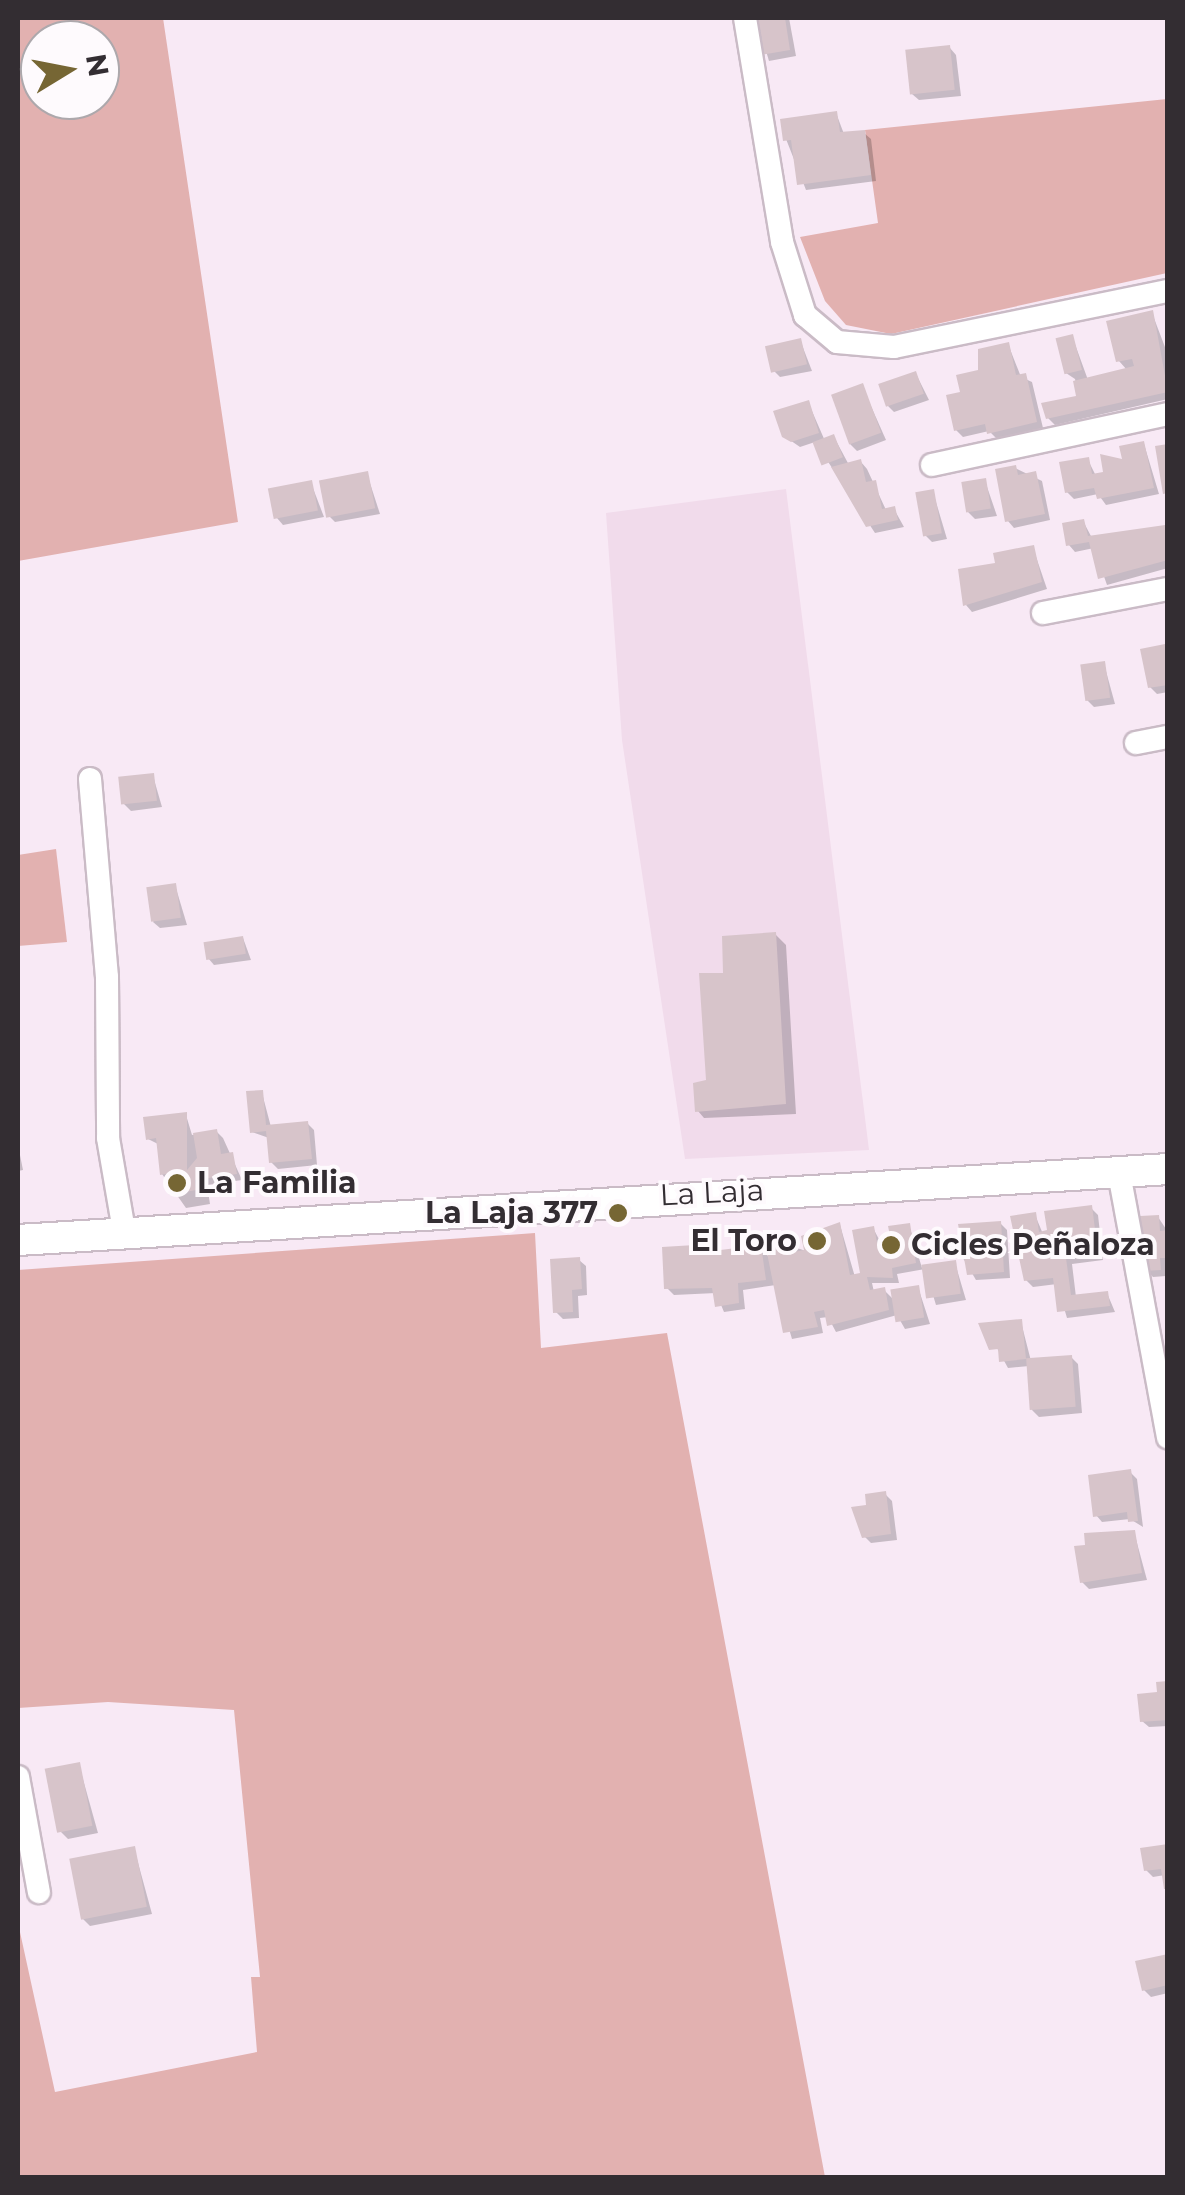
<!DOCTYPE html>
<html>
<head>
<meta charset="utf-8">
<style>
  body { margin:0 }
  #map { position:relative; width:1185px; height:2195px; overflow:hidden; background:#f8e9f5; font-family:Montserrat,sans-serif }
  div>[style] { position:absolute }
  [style*='--x'] { left:calc(var(--x)*1px); top:calc(var(--y)*1px); width:calc(var(--w)*1px); rotate:calc(var(--a)*1deg) }
  .built>* { inset:0; background:#f1dbeb }
  .green>* { inset:0; background:#e2b1b0 }
  .shadow>* { inset:0; background:#0003 }
  .building>* { inset:0; background:#d7c4ca; transform-origin:0 0 }
  .roads { filter:drop-shadow(2px 0 #cabbc6) drop-shadow(-2px 0 #cabbc6) drop-shadow(0 2px #cabbc6) drop-shadow(0 -2px #cabbc6) }
  .street>* { height:22px; margin:-11px; padding:0 11px; transform-origin:11px; border-radius:11px; background:#fff }
  .secondary>* { height:30px; margin:-15px; padding:0 15px; transform-origin:15px; border-radius:15px; background:#fff }
  .dots>* { width:28px; height:28px; translate:-50% -50%; box-sizing:border-box; border:5px solid #fefafd; border-radius:50% }
  span { translate:-50% -50%; white-space:nowrap; text-align:center; line-height:1.15; -webkit-text-stroke:8px #fefafd; paint-order:stroke }
  .poi-label { font-size:30px; color:#332d32; font-weight:700 }
  .left { translate:0 -50%; text-align:left }
  .right { translate:-100% -50%; text-align:right }
  .street-label { font-size:30px; color:#332d32 }
  .frame { position:absolute; inset:0; border:20px solid #332d32; pointer-events:none }
  .north { position:absolute; left:20px; top:20px; width:100px; height:100px; box-sizing:border-box; background:#fefafd; border:2px solid #ada8ac; border-radius:50%; rotate:80deg; font-size:28px; font-weight:700; line-height:40px; text-align:center; color:#332d32 }
  .north::after { content:''; display:block; margin:auto; width:35px; height:45px; background:#766634; clip-path:polygon(50% 0,100% 100%,50% 72%,0 100%) }
</style>
</head>
<body>
<div id="map">
  <div class="built">
    <div style="clip-path:polygon(786px 489px,869px 1150px,685px 1159px,622px 740px,606px 513px)"></div>
  </div>
  <div class="green">
    <div style="clip-path:polygon(evenodd,18px 18px,163px 18px,238px 522px,18px 561px,18px 18px,40px 40px,100px 40px,100px 100px,40px 100px,40px 40px)"></div>
    <div style="clip-path:polygon(1167px 99px,1167px 273px,891px 334px,846px 325px,825px 301px,800px 237px,878px 223px,865px 130px)"></div>
    <div style="clip-path:polygon(56px 849px,67px 942px,18px 946px,18px 855px)"></div>
    <div style="clip-path:polygon(535px 1233px,541px 1348px,667px 1333px,825px 2177px,18px 2177px,18px 1923px,55px 2092px,257px 2052px,251px 1977px,260px 1977px,234px 1710px,108px 1702px,18px 1708px,18px 1270px)"></div>
  </div>
  <div class="shadow">
    <div style="clip-path:polygon(756px 18px,789px 18px,796px 56px,769px 61px)"></div>
    <div style="clip-path:polygon(950px 48px,956px 55px,961px 96px,919px 100px,912px 94px)"></div>
    <div style="clip-path:polygon(836px 113px,844px 134px,864px 133px,871px 139px,876px 181px,806px 190px,786px 139px)"></div>
    <div style="clip-path:polygon(1152px 313px,1168px 355px,1168px 399px,1055px 425px,1048px 418px,1079px 398px,1075px 379px,1066px 373px,1072px 336px,1088px 380px,1127px 370px,1119px 361px)"></div>
    <div style="clip-path:polygon(800px 340px,812px 371px,780px 377px,773px 370px)"></div>
    <div style="clip-path:polygon(1008px 344px,1021px 377px,1032px 382px,1043px 428px,997px 439px,989px 431px,963px 437px,956px 430px,981px 372px)"></div>
    <div style="clip-path:polygon(916px 374px,929px 400px,894px 412px,887px 405px)"></div>
    <div style="clip-path:polygon(862px 386px,886px 440px,857px 451px,850px 444px)"></div>
    <div style="clip-path:polygon(808px 402px,825px 441px,834px 437px,849px 465px,861px 462px,867px 469px,886px 510px,894px 509px,904px 527px,875px 533px,815px 442px,800px 447px,784px 436px)"></div>
    <div style="clip-path:polygon(1144px 444px,1159px 494px,1106px 505px,1098px 494px,1074px 499px,1067px 492px,1088px 460px,1096px 476px,1106px 474px,1103px 456px,1125px 461px)"></div>
    <div style="clip-path:polygon(1015px 468px,1042px 481px,1050px 520px,1014px 528px,1008px 521px)"></div>
    <div style="clip-path:polygon(367px 474px,380px 514px,335px 522px,326px 513px)"></div>
    <div style="clip-path:polygon(985px 481px,997px 516px,975px 519px,968px 512px)"></div>
    <div style="clip-path:polygon(311px 483px,324px 517px,283px 525px,277px 518px)"></div>
    <div style="clip-path:polygon(933px 492px,947px 539px,932px 542px,925px 535px)"></div>
    <div style="clip-path:polygon(1083px 521px,1092px 538px,1164px 527px,1168px 568px,1107px 585px,1094px 548px,1075px 552px,1069px 545px)"></div>
    <div style="clip-path:polygon(1033px 548px,1047px 589px,972px 612px,966px 605px,998px 565px)"></div>
    <div style="clip-path:polygon(1164px 647px,1168px 692px,1157px 694px,1150px 687px)"></div>
    <div style="clip-path:polygon(1104px 664px,1115px 704px,1094px 707px,1087px 700px)"></div>
    <div style="clip-path:polygon(153px 776px,162px 807px,131px 811px,124px 804px)"></div>
    <div style="clip-path:polygon(175px 885px,187px 925px,160px 928px,153px 922px)"></div>
    <div style="clip-path:polygon(775px 934px,786px 945px,796px 1114px,704px 1118px,698px 1111px,708px 1082px,722px 976px)"></div>
    <div style="clip-path:polygon(243px 938px,251px 960px,214px 965px,208px 958px)"></div>
    <div style="clip-path:polygon(262px 1093px,271px 1127px,307px 1123px,314px 1130px,317px 1165px,278px 1169px,271px 1162px,269px 1138px,252px 1132px)"></div>
    <div style="clip-path:polygon(186px 1115px,192px 1135px,216px 1131px,223px 1138px,242px 1180px,207px 1185px,210px 1204px,186px 1208px,162px 1174px,160px 1145px,148px 1139px)"></div>
    <div style="clip-path:polygon(18px 1145px,23px 1170px,18px 1171px)"></div>
    <div style="clip-path:polygon(1091px 1208px,1098px 1215px,1103px 1260px,1072px 1264px,1076px 1297px,1107px 1293px,1115px 1312px,1067px 1318px,1057px 1284px,1033px 1287px,1026px 1280px,1035px 1215px,1043px 1234px)"></div>
    <div style="clip-path:polygon(1158px 1217px,1168px 1232px,1168px 1264px,1166px 1276px,1153px 1277px,1146px 1270px)"></div>
    <div style="clip-path:polygon(1000px 1223px,1007px 1230px,1010px 1278px,976px 1280px,963px 1258px,960px 1226px)"></div>
    <div style="clip-path:polygon(840px 1225px,855px 1277px,862px 1275px,873px 1228px,882px 1245px,894px 1243px,909px 1225px,922px 1268px,955px 1263px,966px 1300px,936px 1305px,925px 1269px,897px 1274px,899px 1283px,872px 1283px,874px 1292px,884px 1290px,894px 1300px,918px 1287px,930px 1324px,905px 1329px,897px 1315px,836px 1332px,828px 1317px,820px 1318px,823px 1333px,792px 1339px,776px 1285px,743px 1290px,745px 1309px,724px 1312px,716px 1293px,674px 1295px,667px 1288px,694px 1248px,702px 1255px,760px 1248px,771px 1259px,791px 1246px,806px 1251px)"></div>
    <div style="clip-path:polygon(579px 1260px,586px 1266px,587px 1295px,578px 1296px,579px 1318px,563px 1319px,556px 1312px)"></div>
    <div style="clip-path:polygon(1021px 1322px,1031px 1361px,1071px 1357px,1078px 1364px,1082px 1413px,1039px 1417px,1032px 1410px,1029px 1366px,1008px 1368px,992px 1339px)"></div>
    <div style="clip-path:polygon(1130px 1472px,1137px 1479px,1143px 1527px,1130px 1519px,1102px 1522px,1096px 1515px)"></div>
    <div style="clip-path:polygon(885px 1494px,892px 1501px,897px 1540px,871px 1543px,864px 1536px,869px 1507px)"></div>
    <div style="clip-path:polygon(1134px 1532px,1147px 1580px,1089px 1589px,1082px 1582px)"></div>
    <div style="clip-path:polygon(1168px 1683px,1168px 1726px,1149px 1727px,1142px 1721px)"></div>
    <div style="clip-path:polygon(79px 1765px,98px 1833px,68px 1839px,61px 1832px)"></div>
    <div style="clip-path:polygon(1168px 1846px,1165px 1875px,1153px 1877px,1146px 1870px)"></div>
    <div style="clip-path:polygon(134px 1848px,152px 1914px,90px 1926px,83px 1919px)"></div>
    <div style="clip-path:polygon(1168px 1956px,1168px 1993px,1151px 1997px,1144px 1990px)"></div>
  </div>
  <div class="building">
    <div style="clip-path:polygon(754px 18px,785px 18px,790px 50px,760px 55px)"></div>
    <div style="left:950px;top:45px;width:45px;height:45px;rotate:84deg"></div>
    <div style="clip-path:polygon(837px 111px,840px 132px,865px 130px,871px 175px,797px 185px,791px 140px,783px 141px,780px 119px)"></div>
    <div style="clip-path:polygon(1153px 310px,1168px 392px,1046px 419px,1041px 403px,1076px 396px,1073px 381px,1134px 366px,1132px 359px,1116px 362px,1106px 321px)"></div>
    <div style="left:1073px;top:334px;width:37px;height:18px;rotate:76deg"></div>
    <div style="left:801px;top:338px;width:27px;height:37px;rotate:77deg"></div>
    <div style="clip-path:polygon(1009px 342px,1016px 375px,1026px 373px,1037px 422px,987px 434px,985px 424px,954px 431px,946px 395px,960px 392px,956px 375px,978px 370px,978px 349px)"></div>
    <div style="left:916px;top:371px;width:24px;height:40px;rotate:71deg"></div>
    <div style="left:863px;top:383px;width:53px;height:34px;rotate:70deg"></div>
    <div style="clip-path:polygon(809px 400px,819px 433px,791px 442px,782px 437px,773px 411px)"></div>
    <div style="left:834px;top:434px;width:25px;height:23px;rotate:69deg"></div>
    <div style="clip-path:polygon(1144px 441px,1154px 488px,1097px 499px,1094px 488px,1065px 493px,1059px 462px,1089px 457px,1092px 474px,1103px 472px,1100px 454px,1122px 459px,1119px 446px)"></div>
    <div style="clip-path:polygon(1168px 444px,1168px 493px,1163px 494px,1155px 446px)"></div>
    <div style="clip-path:polygon(861px 459px,866px 482px,876px 480px,882px 509px,895px 506px,898px 520px,866px 527px,831px 467px)"></div>
    <div style="clip-path:polygon(1016px 465px,1018px 475px,1036px 471px,1045px 514px,1005px 522px,995px 469px)"></div>
    <div style="left:368px;top:471px;width:38px;height:50px;rotate:79deg"></div>
    <div style="left:986px;top:478px;width:31px;height:25px;rotate:81deg"></div>
    <div style="left:312px;top:480px;width:31px;height:45px;rotate:79deg"></div>
    <div style="left:934px;top:489px;width:45px;height:19px;rotate:80deg"></div>
    <div style="clip-path:polygon(1084px 519px,1088px 536px,1165px 525px,1168px 560px,1098px 579px,1089px 542px,1066px 546px,1062px 523px)"></div>
    <div style="clip-path:polygon(1034px 545px,1042px 582px,963px 606px,958px 569px,995px 563px,993px 553px)"></div>
    <div style="clip-path:polygon(1165px 644px,1168px 685px,1148px 688px,1140px 649px)"></div>
    <div style="left:1105px;top:661px;width:37px;height:25px;rotate:82deg"></div>
    <div style="left:154px;top:773px;width:28px;height:36px;rotate:84deg"></div>
    <div style="left:176px;top:883px;width:35px;height:30px;rotate:82deg"></div>
    <div style="clip-path:polygon(776px 932px,786px 1104px,695px 1112px,693px 1083px,706px 1080px,699px 973px,723px 973px,722px 936px)"></div>
    <div style="left:243px;top:936px;width:18px;height:40px;rotate:81deg"></div>
    <div style="clip-path:polygon(263px 1090px,266px 1125px,308px 1121px,312px 1159px,269px 1163px,266px 1131px,250px 1133px,246px 1091px)"></div>
    <div style="clip-path:polygon(187px 1112px,187px 1170px,197px 1158px,193px 1133px,217px 1129px,221px 1154px,233px 1152px,237px 1174px,195px 1180px,196px 1190px,169px 1195px,166px 1174px,160px 1175px,156px 1138px,146px 1140px,143px 1117px)"></div>
    <div style="clip-path:polygon(1092px 1205px,1098px 1254px,1066px 1258px,1071px 1295px,1108px 1291px,1110px 1306px,1057px 1312px,1053px 1278px,1024px 1281px,1010px 1216px,1036px 1212px,1039px 1232px,1047px 1230px,1044px 1211px)"></div>
    <div style="clip-path:polygon(1159px 1215px,1160px 1231px,1168px 1230px,1168px 1258px,1160px 1258px,1161px 1270px,1143px 1271px,1140px 1216px)"></div>
    <div style="clip-path:polygon(1001px 1221px,1004px 1272px,967px 1275px,958px 1224px)"></div>
    <div style="clip-path:polygon(840px 1222px,850px 1275px,860px 1273px,852px 1230px,874px 1226px,877px 1243px,891px 1241px,888px 1226px,910px 1223px,916px 1263px,892px 1268px,893px 1278px,867px 1277px,870px 1290px,885px 1287px,889px 1310px,827px 1326px,824px 1310px,814px 1312px,818px 1327px,783px 1333px,766px 1248px,792px 1243px,794px 1252px,804px 1250px,801px 1236px)"></div>
    <div style="clip-path:polygon(695px 1245px,696px 1253px,761px 1245px,766px 1280px,738px 1283px,739px 1303px,715px 1307px,712px 1288px,664px 1289px,662px 1247px)"></div>
    <div style="clip-path:polygon(580px 1257px,582px 1289px,572px 1290px,573px 1312px,553px 1313px,550px 1259px)"></div>
    <div style="left:956px;top:1260px;width:34px;height:35px;rotate:82deg"></div>
    <div style="left:919px;top:1285px;width:33px;height:29px;rotate:81deg"></div>
    <div style="clip-path:polygon(1022px 1319px,1026px 1359px,999px 1362px,998px 1349px,989px 1350px,978px 1323px)"></div>
    <div style="left:1072px;top:1355px;width:52px;height:46px;rotate:86deg"></div>
    <div style="clip-path:polygon(1131px 1469px,1138px 1521px,1128px 1522px,1127px 1512px,1093px 1517px,1088px 1475px)"></div>
    <div style="clip-path:polygon(886px 1491px,891px 1534px,862px 1538px,851px 1507px,866px 1505px,865px 1494px)"></div>
    <div style="clip-path:polygon(1135px 1530px,1142px 1573px,1080px 1583px,1074px 1546px,1085px 1545px,1084px 1533px)"></div>
    <div style="clip-path:polygon(1168px 1681px,1168px 1720px,1140px 1722px,1137px 1694px,1157px 1692px,1156px 1682px)"></div>
    <div style="left:80px;top:1762px;width:65px;height:36px;rotate:79deg"></div>
    <div style="clip-path:polygon(1168px 1844px,1168px 1889px,1164px 1889px,1161px 1869px,1144px 1871px,1140px 1848px)"></div>
    <div style="left:135px;top:1846px;width:62px;height:67px;rotate:79deg"></div>
    <div style="clip-path:polygon(1168px 1954px,1168px 1985px,1142px 1991px,1135px 1961px)"></div>
  </div>
  <div class="roads">
    <div class="street">
      <div style="--x:745;--y:18;--w:227;--a:80.6"></div>
      <div style="--x:782;--y:242;--w:77;--a:72.5"></div>
      <div style="--x:805;--y:315;--w:42;--a:40.2"></div>
      <div style="--x:837;--y:342;--w:57;--a:5"></div>
      <div style="--x:894;--y:347;--w:280;--a:-11.6"></div>
      <div style="--x:932;--y:465;--w:241;--a:-12.2"></div>
      <div style="--x:1043;--y:613;--w:127;--a:-10.9"></div>
      <div style="--x:1136;--y:743;--w:33;--a:-11"></div>
      <div style="--x:90;--y:779;--w:199;--a:85.1"></div>
      <div style="--x:107;--y:977;--w:161;--a:89.6"></div>
      <div style="--x:108;--y:1138;--w:94;--a:80.2"></div>
      <div style="--x:1119;--y:1173;--w:269;--a:79.5"></div>
      <div style="--x:18;--y:1777;--w:117;--a:79.7"></div>
    </div>
    <div class="secondary">
      <div style="--x:18;--y:1240;--w:1152;--a:-3.53"></div>
    </div>
  </div>
  <div class="dots">
    <div style="left:177px;top:1183px;background:#766634"></div>
    <div style="left:618px;top:1213px;background:#766634"></div>
    <div style="left:817px;top:1241px;background:#766634"></div>
    <div style="left:891px;top:1245px;background:#766634"></div>
  </div>
  <div class="poi-label">
    <span class="left" style="left:197px;top:1183px">La Familia</span>
    <span class="right" style="left:598px;top:1213px">La Laja 377</span>
    <span class="right" style="left:797px;top:1241px">El Toro</span>
    <span class="left" style="left:911px;top:1245px">Cicles Peñaloza</span>
  </div>
  <div class="street-label">
    <span style="left:712px;top:1193px;rotate:-3deg">La Laja</span>
  </div>
  <div class="frame"></div>
  <div class="north">N</div>
</div>
</body>
</html>
